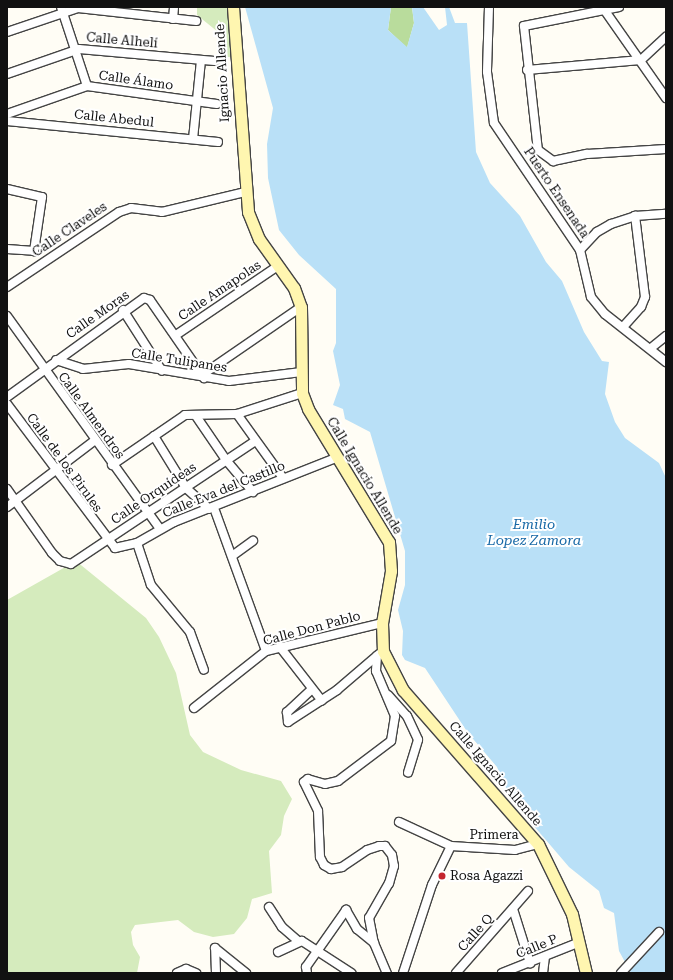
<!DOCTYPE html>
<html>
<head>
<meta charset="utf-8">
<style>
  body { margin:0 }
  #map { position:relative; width:673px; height:980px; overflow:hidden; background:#fffdf5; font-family:"Roboto Serif",serif }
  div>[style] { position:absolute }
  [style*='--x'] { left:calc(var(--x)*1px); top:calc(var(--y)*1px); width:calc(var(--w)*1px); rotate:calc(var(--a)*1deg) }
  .green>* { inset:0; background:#d5ebbd }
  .forest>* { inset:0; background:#b9dc9c }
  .water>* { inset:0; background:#b9e0f7 }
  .roads { filter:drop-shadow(1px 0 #444) drop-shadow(-1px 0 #444) drop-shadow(0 1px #444) drop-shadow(0 -1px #444) }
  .street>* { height:8px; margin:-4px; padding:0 4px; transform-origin:4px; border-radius:4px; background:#fff }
  .secondary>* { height:11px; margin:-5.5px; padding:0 5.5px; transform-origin:5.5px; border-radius:5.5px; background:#fff6b0 }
  .dots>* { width:11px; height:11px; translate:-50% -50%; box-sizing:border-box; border:2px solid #fff; border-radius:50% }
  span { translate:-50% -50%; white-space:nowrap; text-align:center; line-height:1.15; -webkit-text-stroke:4px #fff; paint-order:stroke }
  .street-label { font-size:13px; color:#111 }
  .poi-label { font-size:13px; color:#111 }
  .left { translate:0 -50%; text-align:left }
  .water-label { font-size:14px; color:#1768a6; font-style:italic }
  .frame { position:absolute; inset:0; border:8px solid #111; pointer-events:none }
</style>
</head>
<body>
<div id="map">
  <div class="green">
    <div style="clip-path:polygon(197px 7px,228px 7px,231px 57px,220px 57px,218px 32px,197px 15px)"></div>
    <div style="clip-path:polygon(76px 561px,146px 618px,159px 637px,176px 673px,190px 735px,203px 752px,241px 770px,281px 781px,292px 799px,284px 816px,281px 835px,269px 851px,272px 893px,252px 899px,247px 918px,234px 934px,213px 937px,194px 932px,178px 920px,135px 925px,131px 932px,133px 945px,140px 957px,137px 973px,7px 973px,7px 600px)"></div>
  </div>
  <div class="forest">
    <div style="clip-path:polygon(391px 7px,412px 7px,414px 23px,407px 48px,388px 30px)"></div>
  </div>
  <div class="water">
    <div style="clip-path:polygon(245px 7px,391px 7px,388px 30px,407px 47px,414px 23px,412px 7px,423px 7px,439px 30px,447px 25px,445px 7px,449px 7px,455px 23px,467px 23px,476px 152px,490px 183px,520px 216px,546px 262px,562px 281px,584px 332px,602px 361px,609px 362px,605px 394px,615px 422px,625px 438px,659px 463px,666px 478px,666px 973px,631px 973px,619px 951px,614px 913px,604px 908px,599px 891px,569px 867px,510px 798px,497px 767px,468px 733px,425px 668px,405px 660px,402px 655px,403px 631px,398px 610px,405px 585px,405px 551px,370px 432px,345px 419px,343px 409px,333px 405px,340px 385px,333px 351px,336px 343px,336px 289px,299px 255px,279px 230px,268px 178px,267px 144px,273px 108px)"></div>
  </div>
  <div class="roads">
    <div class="street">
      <div style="--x:61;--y:7;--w:83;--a:71.8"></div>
      <div style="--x:489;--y:7;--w:65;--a:91.8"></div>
      <div style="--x:487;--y:72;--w:51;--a:82.2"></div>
      <div style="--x:494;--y:123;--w:153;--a:55.9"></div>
      <div style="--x:580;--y:250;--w:48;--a:76.8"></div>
      <div style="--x:591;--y:297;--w:22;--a:51"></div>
      <div style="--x:605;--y:314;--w:78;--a:38.2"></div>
      <div style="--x:619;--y:7;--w:97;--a:168.7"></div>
      <div style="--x:524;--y:26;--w:125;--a:83.6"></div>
      <div style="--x:538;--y:150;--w:19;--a:36"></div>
      <div style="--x:553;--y:161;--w:35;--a:-12"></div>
      <div style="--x:587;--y:154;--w:79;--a:-3.6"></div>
      <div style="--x:603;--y:8;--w:110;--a:55"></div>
      <div style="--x:173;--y:19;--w:12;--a:-85"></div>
      <div style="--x:7;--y:32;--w:75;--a:-18.7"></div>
      <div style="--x:78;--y:8;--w:119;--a:6.3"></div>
      <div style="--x:527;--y:70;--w:114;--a:-5"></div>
      <div style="--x:641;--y:60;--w:34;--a:-43"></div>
      <div style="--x:7;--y:74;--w:76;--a:-19.1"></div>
      <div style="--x:79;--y:49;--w:136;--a:5.1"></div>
      <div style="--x:7;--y:114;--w:85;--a:-19.3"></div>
      <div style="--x:87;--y:86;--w:131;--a:7.9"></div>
      <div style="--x:7;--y:121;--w:212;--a:5.7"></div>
      <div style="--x:193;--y:139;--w:79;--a:-84.2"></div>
      <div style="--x:7;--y:189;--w:36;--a:13"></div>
      <div style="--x:42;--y:197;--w:55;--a:98.4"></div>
      <div style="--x:7;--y:249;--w:27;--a:4"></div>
      <div style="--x:580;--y:250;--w:25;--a:-47"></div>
      <div style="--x:597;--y:232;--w:16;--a:-30"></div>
      <div style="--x:611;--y:224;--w:25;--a:-18"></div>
      <div style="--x:635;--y:216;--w:31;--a:-4"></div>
      <div style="--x:7;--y:287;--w:135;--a:-33.8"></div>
      <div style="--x:119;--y:212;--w:13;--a:-18"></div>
      <div style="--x:131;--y:208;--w:31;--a:7"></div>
      <div style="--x:162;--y:212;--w:85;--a:-13.5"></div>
      <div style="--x:123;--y:310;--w:72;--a:57.4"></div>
      <div style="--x:7;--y:316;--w:262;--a:54.3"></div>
      <div style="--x:623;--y:327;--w:27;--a:-48"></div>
      <div style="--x:641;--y:307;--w:11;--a:-68"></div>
      <div style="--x:645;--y:297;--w:82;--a:-97"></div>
      <div style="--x:176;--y:335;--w:123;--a:-34.1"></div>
      <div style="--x:651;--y:348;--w:19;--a:-39"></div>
      <div style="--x:56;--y:360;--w:28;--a:18"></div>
      <div style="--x:83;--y:369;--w:46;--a:-6.2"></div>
      <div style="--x:129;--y:364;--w:101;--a:9.6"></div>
      <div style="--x:229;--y:381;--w:73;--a:-7.1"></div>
      <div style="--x:202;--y:375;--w:120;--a:-34.5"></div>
      <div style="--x:7;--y:397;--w:169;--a:-35.9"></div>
      <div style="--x:144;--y:298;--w:6;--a:18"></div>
      <div style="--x:150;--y:300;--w:95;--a:55.3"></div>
      <div style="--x:7;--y:404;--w:180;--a:53.1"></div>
      <div style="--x:115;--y:548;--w:23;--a:-13"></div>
      <div style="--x:137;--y:543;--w:43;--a:-29.6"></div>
      <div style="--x:174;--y:522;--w:176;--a:-21.6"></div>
      <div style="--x:237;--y:414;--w:79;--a:54.3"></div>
      <div style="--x:196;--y:416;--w:53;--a:55.7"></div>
      <div style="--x:226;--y:460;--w:42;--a:49.8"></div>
      <div style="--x:154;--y:436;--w:61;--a:58.4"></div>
      <div style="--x:186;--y:488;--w:31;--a:42"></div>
      <div style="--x:112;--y:465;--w:88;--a:-34.4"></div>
      <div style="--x:185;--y:415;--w:52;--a:-1.1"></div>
      <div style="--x:237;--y:414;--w:68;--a:-17.9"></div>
      <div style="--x:7;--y:489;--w:78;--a:54.9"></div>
      <div style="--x:52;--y:553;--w:11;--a:45"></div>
      <div style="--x:60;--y:561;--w:11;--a:15"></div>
      <div style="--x:71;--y:564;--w:220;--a:-33.7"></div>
      <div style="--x:7;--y:507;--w:109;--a:-37.2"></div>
      <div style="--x:214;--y:508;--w:152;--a:70"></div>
      <div style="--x:137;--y:543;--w:44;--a:71.6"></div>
      <div style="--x:151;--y:585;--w:61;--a:50.3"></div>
      <div style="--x:190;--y:632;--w:40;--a:69.8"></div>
      <div style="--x:232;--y:556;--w:26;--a:-36"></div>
      <div style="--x:280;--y:647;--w:68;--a:52.1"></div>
      <div style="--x:377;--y:656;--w:15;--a:94"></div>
      <div style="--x:376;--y:671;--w:49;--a:67.1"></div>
      <div style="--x:395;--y:716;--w:25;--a:99"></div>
      <div style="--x:391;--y:741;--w:66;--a:143"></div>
      <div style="--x:338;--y:781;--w:13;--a:167"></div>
      <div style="--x:325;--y:784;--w:18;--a:-164"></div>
      <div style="--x:308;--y:779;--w:5;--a:143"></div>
      <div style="--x:304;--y:782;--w:32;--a:64"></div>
      <div style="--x:318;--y:811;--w:46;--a:87.5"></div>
      <div style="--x:320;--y:857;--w:9;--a:63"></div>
      <div style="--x:324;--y:865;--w:8;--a:30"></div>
      <div style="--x:331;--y:869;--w:11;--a:-10"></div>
      <div style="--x:342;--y:867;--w:30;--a:-34"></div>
      <div style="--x:367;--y:850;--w:13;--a:-18"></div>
      <div style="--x:379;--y:846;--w:6;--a:0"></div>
      <div style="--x:385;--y:846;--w:11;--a:52"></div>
      <div style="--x:392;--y:855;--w:11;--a:80"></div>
      <div style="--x:394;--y:866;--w:18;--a:106"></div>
      <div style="--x:389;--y:883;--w:40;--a:119.7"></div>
      <div style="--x:369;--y:918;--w:25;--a:79"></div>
      <div style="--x:374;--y:943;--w:33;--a:67"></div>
      <div style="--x:311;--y:690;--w:33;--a:137"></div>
      <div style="--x:287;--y:712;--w:10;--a:84"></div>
      <div style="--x:288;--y:722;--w:59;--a:-33.1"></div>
      <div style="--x:337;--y:690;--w:55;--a:-40.6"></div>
      <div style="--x:388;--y:695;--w:28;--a:48"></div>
      <div style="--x:407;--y:716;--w:26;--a:65"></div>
      <div style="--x:418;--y:740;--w:34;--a:107"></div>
      <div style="--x:194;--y:708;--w:92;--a:-38.4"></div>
      <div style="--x:266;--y:651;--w:119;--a:-13.6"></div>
      <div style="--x:399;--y:822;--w:57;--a:24.8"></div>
      <div style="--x:451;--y:846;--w:64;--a:3.6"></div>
      <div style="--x:515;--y:850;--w:24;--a:-15"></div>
      <div style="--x:269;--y:907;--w:24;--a:57"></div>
      <div style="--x:282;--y:927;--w:21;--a:41"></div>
      <div style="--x:513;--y:909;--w:57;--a:72.5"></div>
      <div style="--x:278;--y:952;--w:26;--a:-25"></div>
      <div style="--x:302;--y:941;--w:59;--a:33.1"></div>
      <div style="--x:177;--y:973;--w:10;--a:-24"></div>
      <div style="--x:186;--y:969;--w:11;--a:22"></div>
      <div style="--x:216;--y:973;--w:25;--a:-92"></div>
      <div style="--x:215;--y:948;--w:40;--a:39"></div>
      <div style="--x:307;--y:973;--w:6;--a:-99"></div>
      <div style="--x:306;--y:967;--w:70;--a:-54.9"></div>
      <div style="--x:346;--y:910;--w:22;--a:60"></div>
      <div style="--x:357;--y:929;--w:22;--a:39"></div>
      <div style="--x:403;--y:973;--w:93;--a:-71.8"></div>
      <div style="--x:432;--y:885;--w:43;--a:-64"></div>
      <div style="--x:456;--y:973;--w:109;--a:-48.7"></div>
      <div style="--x:502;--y:973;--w:84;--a:-21.7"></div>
      <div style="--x:543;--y:973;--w:16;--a:-83"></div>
      <div style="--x:621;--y:973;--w:56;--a:-47.2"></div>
    </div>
    <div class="secondary">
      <div style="--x:233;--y:7;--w:206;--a:85.8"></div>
      <div style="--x:248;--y:212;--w:29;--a:68"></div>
      <div style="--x:259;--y:239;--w:60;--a:54.5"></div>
      <div style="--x:294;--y:288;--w:20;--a:70"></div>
      <div style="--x:301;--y:307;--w:86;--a:89.3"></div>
      <div style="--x:302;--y:393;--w:17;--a:69"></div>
      <div style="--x:308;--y:409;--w:156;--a:58.7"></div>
      <div style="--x:389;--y:542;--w:29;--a:86"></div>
      <div style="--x:391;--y:571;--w:53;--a:99.8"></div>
      <div style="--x:382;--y:623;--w:28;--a:88"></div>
      <div style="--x:383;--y:651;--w:44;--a:62.9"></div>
      <div style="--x:403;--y:690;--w:205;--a:48.8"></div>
      <div style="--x:538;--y:844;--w:78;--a:64.1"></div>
      <div style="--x:572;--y:914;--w:61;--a:76.7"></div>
    </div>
  </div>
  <div class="dots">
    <div style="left:442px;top:876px;background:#c4262e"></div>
  </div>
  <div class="street-label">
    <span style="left:122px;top:41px;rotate:5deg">Calle Alhelí</span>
    <span style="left:223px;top:73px;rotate:-93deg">Ignacio Allende</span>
    <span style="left:136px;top:81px;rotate:8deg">Calle Álamo</span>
    <span style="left:114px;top:119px;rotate:6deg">Calle Abedul</span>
    <span style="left:556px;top:193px;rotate:56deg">Puerto Ensenada</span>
    <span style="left:70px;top:230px;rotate:-34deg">Calle Claveles</span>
    <span style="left:220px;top:291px;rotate:-34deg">Calle Amapolas</span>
    <span style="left:98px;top:315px;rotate:-35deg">Calle Moras</span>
    <span style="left:179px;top:361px;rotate:9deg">Calle Tulipanes</span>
    <span style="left:91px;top:416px;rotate:54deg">Calle Almendros</span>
    <span style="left:64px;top:463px;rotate:54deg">Calle de los Pirules</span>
    <span style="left:364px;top:476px;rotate:59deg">Calle Ignacio Allende</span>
    <span style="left:224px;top:490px;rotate:-22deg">Calle Eva del Castillo</span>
    <span style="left:154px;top:494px;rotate:-34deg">Calle Orquídeas</span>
    <span style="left:312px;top:629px;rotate:-15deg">Calle Don Pablo</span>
    <span style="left:495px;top:774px;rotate:49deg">Calle Ignacio Allende</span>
    <span style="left:494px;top:835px">Primera</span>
    <span style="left:476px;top:933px;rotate:-48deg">Calle Q</span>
    <span style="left:537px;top:947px;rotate:-22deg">Calle P</span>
  </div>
  <div class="poi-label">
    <span class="left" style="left:450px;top:876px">Rosa Agazzi</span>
  </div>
  <div class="water-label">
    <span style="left:534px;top:532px">Emilio<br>Lopez Zamora</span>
  </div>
  <div class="frame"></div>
</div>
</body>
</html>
